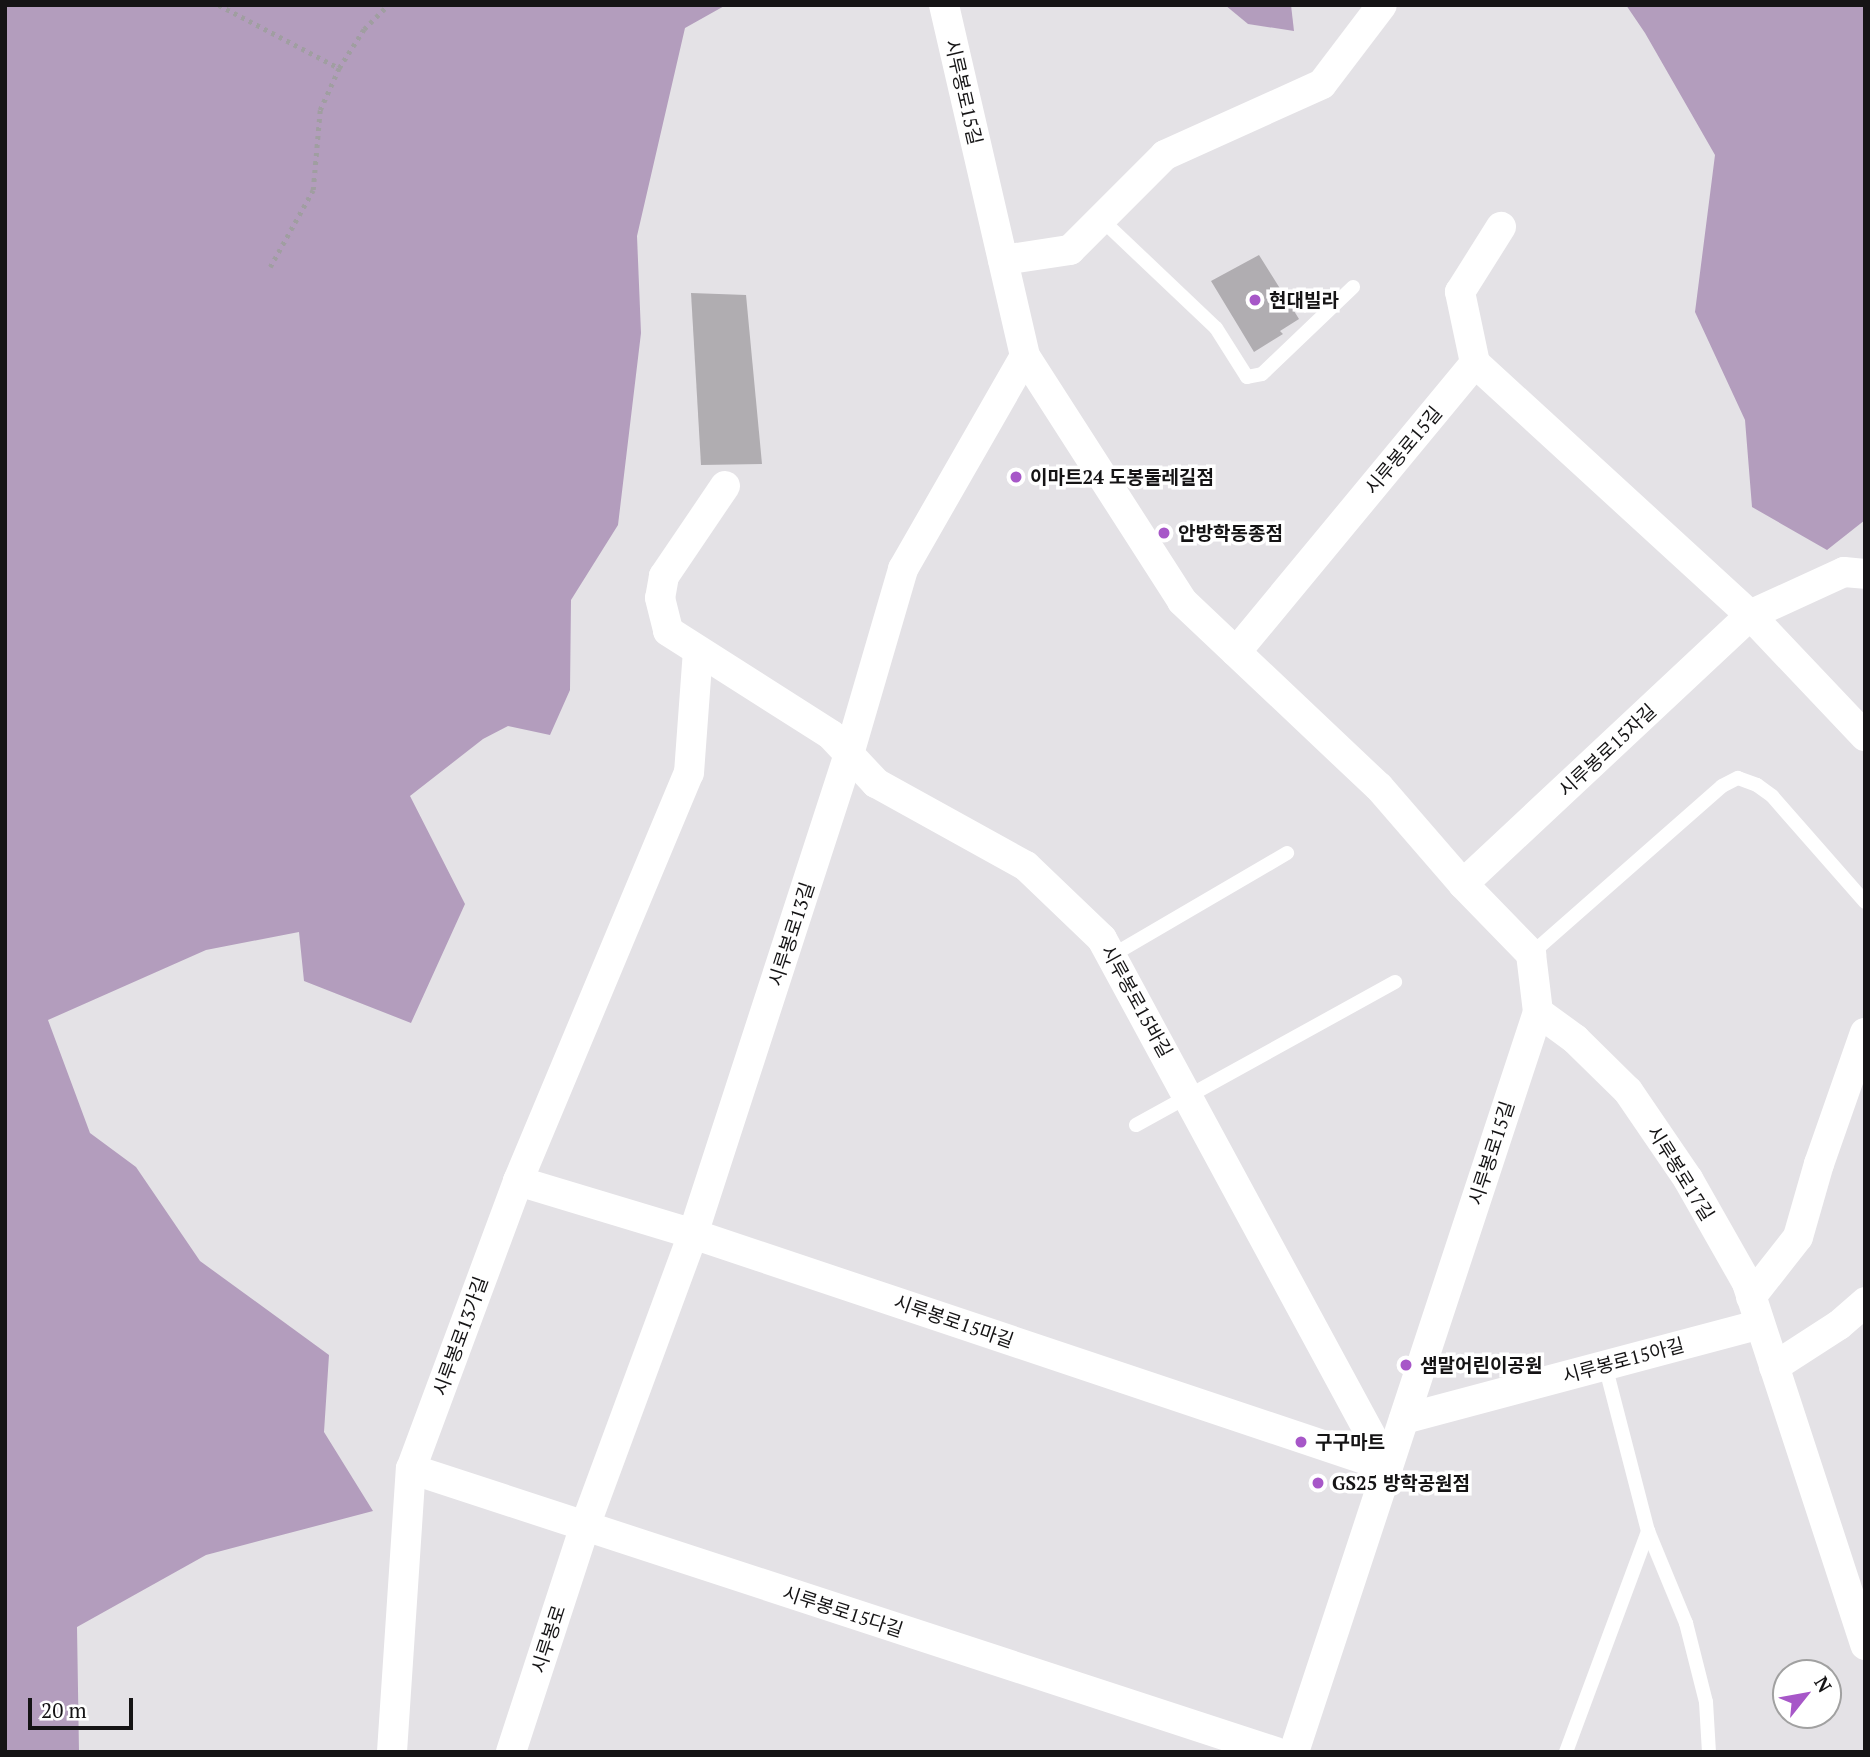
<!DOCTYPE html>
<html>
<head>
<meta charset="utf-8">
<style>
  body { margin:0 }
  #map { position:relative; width:1870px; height:1757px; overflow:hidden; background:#e4e2e6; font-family:"PT Serif","Noto Sans KR",serif }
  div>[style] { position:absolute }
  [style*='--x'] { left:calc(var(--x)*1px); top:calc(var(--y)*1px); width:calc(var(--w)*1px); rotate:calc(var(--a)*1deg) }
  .forest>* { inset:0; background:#b39dbd }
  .building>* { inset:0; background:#b0adb1 }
  .path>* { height:4.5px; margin-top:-2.25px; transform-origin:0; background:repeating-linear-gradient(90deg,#a09ea1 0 3.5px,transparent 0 8.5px) }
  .lane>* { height:14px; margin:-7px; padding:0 7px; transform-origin:7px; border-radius:7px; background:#fff }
  .street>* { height:30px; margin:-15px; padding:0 15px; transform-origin:15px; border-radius:15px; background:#fff }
  .dots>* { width:19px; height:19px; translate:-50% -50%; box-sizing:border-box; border:4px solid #fff; border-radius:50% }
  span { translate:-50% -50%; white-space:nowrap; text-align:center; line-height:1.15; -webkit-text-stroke:7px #fff; paint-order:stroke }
  .street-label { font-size:19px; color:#151415 }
  .poi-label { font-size:19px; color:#151415; font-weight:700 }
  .left { translate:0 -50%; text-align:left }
  .frame { position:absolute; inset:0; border:7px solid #151415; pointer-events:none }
  .north { position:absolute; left:1772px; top:1659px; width:70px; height:70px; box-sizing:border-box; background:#fff; border:2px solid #a1a1a1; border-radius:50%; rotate:59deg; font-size:19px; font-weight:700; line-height:28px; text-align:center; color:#151415 }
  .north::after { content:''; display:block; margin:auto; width:24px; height:32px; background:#a757c8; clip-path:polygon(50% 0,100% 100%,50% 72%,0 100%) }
  .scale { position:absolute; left:28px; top:1698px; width:105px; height:32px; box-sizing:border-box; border:4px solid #151415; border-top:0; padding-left:9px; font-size:21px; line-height:24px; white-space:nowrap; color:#151415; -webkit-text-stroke:5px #fff; paint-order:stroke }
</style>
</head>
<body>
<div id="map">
  <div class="forest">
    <div style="clip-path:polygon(5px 5px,726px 5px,685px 28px,637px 236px,641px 333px,618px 525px,571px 600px,570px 690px,550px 735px,508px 726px,483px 739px,410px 796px,465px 904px,411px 1023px,304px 981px,299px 932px,206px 950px,48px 1020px,90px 1133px,136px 1167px,200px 1261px,329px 1355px,324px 1432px,373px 1511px,206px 1555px,77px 1627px,79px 1752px,5px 1752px)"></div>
    <div style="clip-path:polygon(1225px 5px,1291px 5px,1294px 31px,1248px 24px)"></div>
    <div style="clip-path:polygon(1626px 5px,1865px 5px,1865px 520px,1827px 550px,1752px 507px,1745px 420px,1695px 312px,1715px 155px,1645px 33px)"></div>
  </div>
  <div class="building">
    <div style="clip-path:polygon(1259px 255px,1299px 319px,1280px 331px,1283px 334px,1254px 352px,1211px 281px)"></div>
    <div style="clip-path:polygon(691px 293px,746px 295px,762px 464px,701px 465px)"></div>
  </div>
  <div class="path">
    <div style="--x:219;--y:5;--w:136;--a:27.7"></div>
    <div style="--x:339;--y:68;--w:46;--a:-57.3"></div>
    <div style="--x:364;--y:29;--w:34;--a:-45"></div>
    <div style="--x:270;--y:267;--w:88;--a:-60.8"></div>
    <div style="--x:313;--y:190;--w:80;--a:-85"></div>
    <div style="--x:320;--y:110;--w:46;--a:-65.7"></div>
  </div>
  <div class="lane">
    <div style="--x:1101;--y:219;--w:158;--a:43.5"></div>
    <div style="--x:1216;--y:328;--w:58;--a:57.7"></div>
    <div style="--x:1247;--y:377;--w:15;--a:-11"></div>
    <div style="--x:1262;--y:374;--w:126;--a:-43.7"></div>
    <div style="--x:1531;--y:954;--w:254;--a:-41.3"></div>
    <div style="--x:1722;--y:786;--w:18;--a:-27"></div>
    <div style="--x:1738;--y:778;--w:20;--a:20"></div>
    <div style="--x:1757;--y:785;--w:19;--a:36"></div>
    <div style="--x:1772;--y:796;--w:141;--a:48.7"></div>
    <div style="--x:1111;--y:956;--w:204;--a:-30.3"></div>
    <div style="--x:1136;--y:1125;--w:296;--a:-28.9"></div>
    <div style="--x:1605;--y:1365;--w:171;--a:75.5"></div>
    <div style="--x:1648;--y:1531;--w:100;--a:67.6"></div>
    <div style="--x:1686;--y:1623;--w:81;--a:75.8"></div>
    <div style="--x:1706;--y:1702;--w:50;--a:86.6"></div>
    <div style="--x:1566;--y:1752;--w:236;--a:-69.6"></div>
  </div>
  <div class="street">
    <div style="--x:944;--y:5;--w:360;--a:77"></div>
    <div style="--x:1025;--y:356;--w:291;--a:57.3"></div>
    <div style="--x:1182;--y:601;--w:271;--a:43.4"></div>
    <div style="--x:1379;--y:787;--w:128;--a:49.1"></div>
    <div style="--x:1463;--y:884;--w:98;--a:45.8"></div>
    <div style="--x:1531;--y:954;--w:58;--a:83.1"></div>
    <div style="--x:1538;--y:1012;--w:779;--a:108.25"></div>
    <div style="--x:1003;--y:260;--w:68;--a:-8.5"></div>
    <div style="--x:1070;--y:250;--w:134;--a:-45"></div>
    <div style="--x:1165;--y:155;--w:172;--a:-24.3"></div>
    <div style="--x:1322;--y:84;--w:99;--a:-52.8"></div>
    <div style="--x:1475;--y:363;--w:373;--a:42.5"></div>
    <div style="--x:1750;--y:615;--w:167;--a:46.5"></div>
    <div style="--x:725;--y:486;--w:109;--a:124.1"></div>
    <div style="--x:664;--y:576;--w:22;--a:100"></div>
    <div style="--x:660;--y:598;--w:34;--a:76"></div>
    <div style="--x:668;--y:631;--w:193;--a:32.5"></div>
    <div style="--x:831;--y:735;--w:66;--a:46.8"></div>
    <div style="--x:876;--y:783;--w:171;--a:29"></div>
    <div style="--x:1026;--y:866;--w:105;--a:43.8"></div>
    <div style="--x:1102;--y:939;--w:600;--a:61.56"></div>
    <div style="--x:1236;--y:652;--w:375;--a:-50.4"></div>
    <div style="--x:1475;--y:363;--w:73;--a:-101.9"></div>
    <div style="--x:1460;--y:292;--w:77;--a:-57.8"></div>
    <div style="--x:1463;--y:884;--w:393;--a:-43.1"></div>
    <div style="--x:1750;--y:615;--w:103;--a:-24.6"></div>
    <div style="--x:1844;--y:572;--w:21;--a:5"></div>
    <div style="--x:1538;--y:1012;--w:46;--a:36.1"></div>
    <div style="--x:1575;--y:1039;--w:74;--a:44.5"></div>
    <div style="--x:1628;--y:1091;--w:107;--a:55.7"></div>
    <div style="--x:1688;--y:1179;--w:120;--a:60.4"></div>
    <div style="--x:1747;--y:1283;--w:381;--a:71.9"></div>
    <div style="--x:518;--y:1181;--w:183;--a:16.8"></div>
    <div style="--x:693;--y:1234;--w:733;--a:18.53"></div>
    <div style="--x:1751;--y:1297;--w:76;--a:-51.9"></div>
    <div style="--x:1798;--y:1237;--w:76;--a:-74"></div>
    <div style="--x:1819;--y:1164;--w:139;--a:-70.7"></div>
    <div style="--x:1774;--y:1367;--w:77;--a:-32.9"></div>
    <div style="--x:1839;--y:1325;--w:35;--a:-41"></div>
    <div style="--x:1404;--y:1419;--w:368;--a:-14.9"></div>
    <div style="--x:411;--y:1469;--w:910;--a:18.12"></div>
    <div style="--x:392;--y:1752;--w:284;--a:-86.2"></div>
    <div style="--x:411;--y:1469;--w:307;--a:-69.6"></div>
    <div style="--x:518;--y:1181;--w:442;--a:-67.3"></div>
    <div style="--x:689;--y:773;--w:122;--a:-85.8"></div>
    <div style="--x:511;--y:1752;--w:238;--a:-71.9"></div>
    <div style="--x:585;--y:1526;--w:311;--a:-69.7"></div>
    <div style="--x:693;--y:1234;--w:505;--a:-72"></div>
    <div style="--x:849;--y:754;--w:193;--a:-73.7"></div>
    <div style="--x:903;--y:569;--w:245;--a:-60.2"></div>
  </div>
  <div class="dots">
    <div style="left:1255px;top:300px;background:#a757c8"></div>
    <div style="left:1016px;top:477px;background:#a757c8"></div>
    <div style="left:1164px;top:533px;background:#a757c8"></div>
    <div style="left:1406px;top:1365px;background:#a757c8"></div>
    <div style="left:1301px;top:1442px;background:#a757c8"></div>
    <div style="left:1318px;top:1483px;background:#a757c8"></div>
  </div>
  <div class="street-label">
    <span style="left:964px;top:92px;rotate:77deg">시루봉로15길</span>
    <span style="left:1403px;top:450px;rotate:-50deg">시루봉로15길</span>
    <span style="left:1607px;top:750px;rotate:-43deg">시루봉로15자길</span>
    <span style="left:791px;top:934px;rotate:-72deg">시루봉로13길</span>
    <span style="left:1137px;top:1001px;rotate:61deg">시루봉로15바길</span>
    <span style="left:1491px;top:1153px;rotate:-72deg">시루봉로15길</span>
    <span style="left:1681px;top:1173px;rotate:58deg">시루봉로17길</span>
    <span style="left:954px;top:1321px;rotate:19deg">시루봉로15마길</span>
    <span style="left:460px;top:1336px;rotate:-70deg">시루봉로13가길</span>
    <span style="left:1623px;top:1360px;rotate:-15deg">시루봉로15아길</span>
    <span style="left:843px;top:1611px;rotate:18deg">시루봉로15다길</span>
    <span style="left:548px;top:1639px;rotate:-72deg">시루봉로</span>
  </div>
  <div class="poi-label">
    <span class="left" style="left:1269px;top:300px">현대빌라</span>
    <span class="left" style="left:1030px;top:477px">이마트24 도봉둘레길점</span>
    <span class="left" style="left:1178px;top:533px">안방학동종점</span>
    <span class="left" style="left:1420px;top:1365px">샘말어린이공원</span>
    <span class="left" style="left:1315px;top:1442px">구구마트</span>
    <span class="left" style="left:1332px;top:1483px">GS25 방학공원점</span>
  </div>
  <div class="frame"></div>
  <div class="north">N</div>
  <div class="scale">20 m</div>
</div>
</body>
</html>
